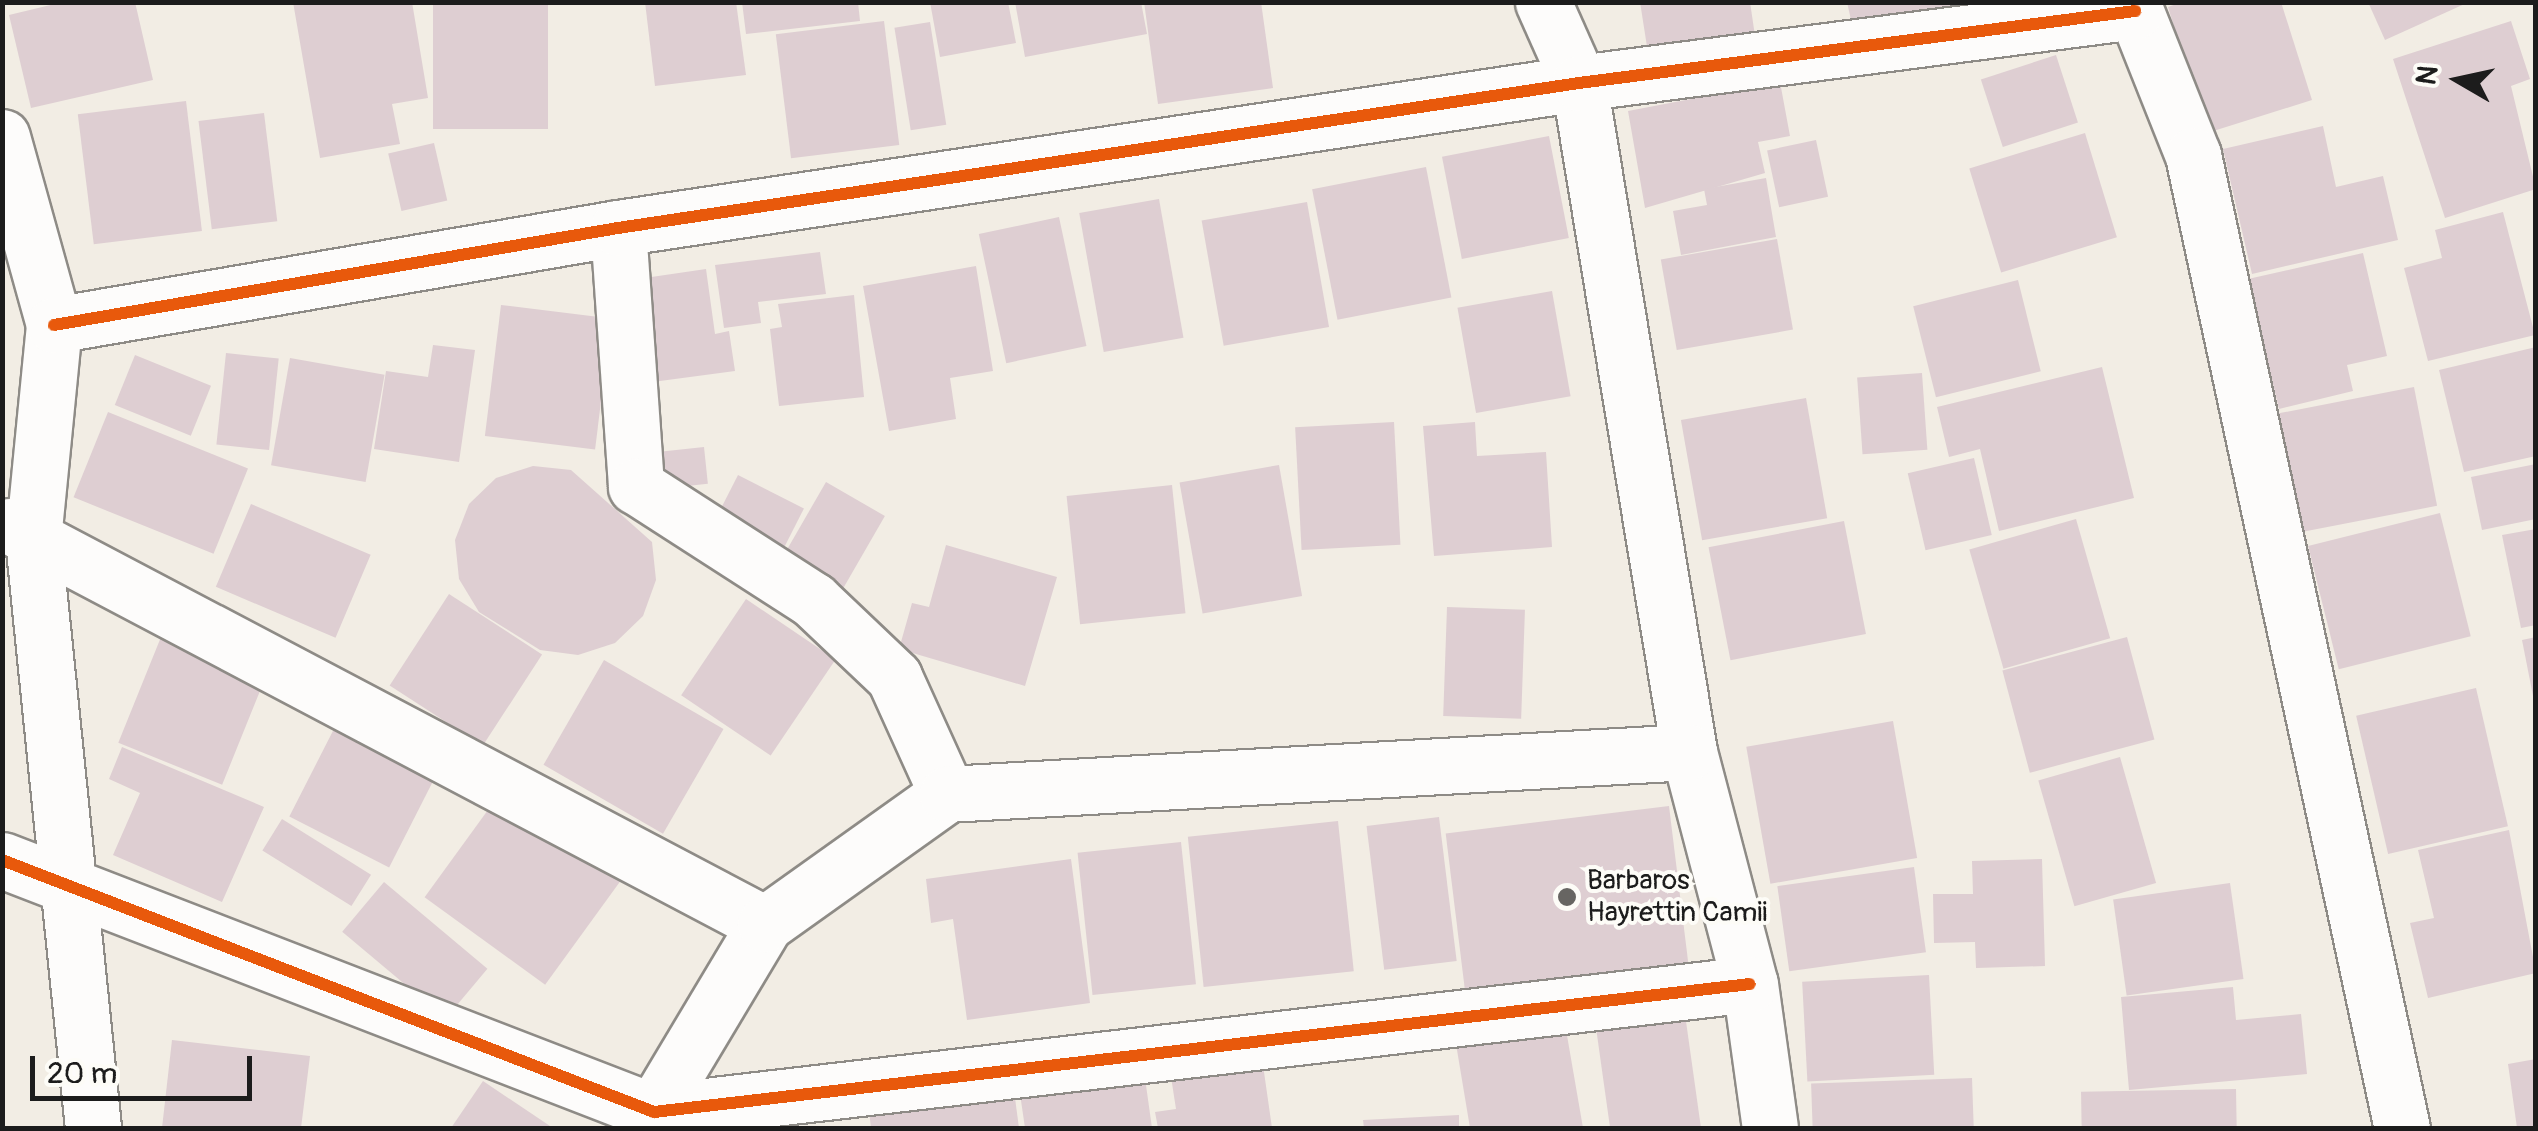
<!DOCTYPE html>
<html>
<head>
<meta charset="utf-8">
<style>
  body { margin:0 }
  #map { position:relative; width:2538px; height:1131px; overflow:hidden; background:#f2ede4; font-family:Pangolin,sans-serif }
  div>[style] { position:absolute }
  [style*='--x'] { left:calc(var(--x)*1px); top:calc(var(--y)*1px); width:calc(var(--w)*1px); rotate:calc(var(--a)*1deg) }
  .building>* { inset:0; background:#deced2; transform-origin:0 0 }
  .roads { filter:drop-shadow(2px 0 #8e8b86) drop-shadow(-2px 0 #8e8b86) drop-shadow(0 2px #8e8b86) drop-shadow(0 -2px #8e8b86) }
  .minor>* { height:55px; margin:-27.5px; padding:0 27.5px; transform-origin:27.5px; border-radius:27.5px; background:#fdfcfb }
  .cycleway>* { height:12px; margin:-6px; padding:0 6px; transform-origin:6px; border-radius:6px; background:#e8590c }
  .dots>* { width:28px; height:28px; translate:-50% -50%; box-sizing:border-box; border:5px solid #fdfcf7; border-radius:50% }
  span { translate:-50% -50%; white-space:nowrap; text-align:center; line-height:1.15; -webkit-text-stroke:8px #fdfcf7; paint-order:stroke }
  .poi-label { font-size:28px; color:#1c1c1c }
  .left { translate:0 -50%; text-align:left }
  .frame { position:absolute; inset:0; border:5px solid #1c1c1c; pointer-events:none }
  .north { position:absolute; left:2408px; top:30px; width:100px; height:100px; -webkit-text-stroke:8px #fdfcf7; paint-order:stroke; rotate:279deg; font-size:28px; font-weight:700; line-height:40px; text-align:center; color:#1c1c1c }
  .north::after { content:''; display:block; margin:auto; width:35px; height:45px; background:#1c1c1c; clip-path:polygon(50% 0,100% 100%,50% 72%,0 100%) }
  .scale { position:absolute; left:30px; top:1056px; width:222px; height:45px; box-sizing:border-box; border:5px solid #1c1c1c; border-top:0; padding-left:12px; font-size:30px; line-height:35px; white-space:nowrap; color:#1c1c1c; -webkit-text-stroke:8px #fdfcf7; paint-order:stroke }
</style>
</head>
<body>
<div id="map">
  <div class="building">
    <div style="clip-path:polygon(63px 2px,135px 2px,153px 80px,31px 108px,9px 15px)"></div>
    <div style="clip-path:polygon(293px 2px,412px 2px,428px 98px,392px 104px,400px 144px,320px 158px)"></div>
    <div style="left:433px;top:2px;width:115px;height:127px"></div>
    <div style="clip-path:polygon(645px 2px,736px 2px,746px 75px,655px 86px)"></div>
    <div style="clip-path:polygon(742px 2px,858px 2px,860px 21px,746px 34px)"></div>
    <div style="clip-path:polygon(930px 2px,1008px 2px,1016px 43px,940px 57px)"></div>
    <div style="clip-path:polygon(1015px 2px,1141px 2px,1147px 34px,1025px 57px)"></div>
    <div style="clip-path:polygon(1144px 2px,1261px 2px,1273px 88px,1158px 104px)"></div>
    <div style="clip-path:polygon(1640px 2px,1750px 2px,1755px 36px,1648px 53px)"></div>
    <div style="clip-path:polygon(1847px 2px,1960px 2px,1960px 4px,1853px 29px)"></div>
    <div style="clip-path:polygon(2182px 2px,2281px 2px,2312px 100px,2207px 133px,2168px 7px)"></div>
    <div style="clip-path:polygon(2368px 2px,2469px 2px,2385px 40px)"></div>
    <div style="left:884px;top:21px;width:125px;height:109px;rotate:83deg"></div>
    <div style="clip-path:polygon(2511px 21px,2530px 79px,2511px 86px,2536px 189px,2445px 218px,2393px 59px)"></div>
    <div style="left:930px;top:22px;width:104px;height:36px;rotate:81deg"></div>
    <div style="left:2056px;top:55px;width:71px;height:79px;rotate:72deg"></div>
    <div style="clip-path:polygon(1780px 82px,1790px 136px,1758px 142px,1765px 173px,1645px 208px,1628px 111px)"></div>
    <div style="left:186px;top:101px;width:131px;height:109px;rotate:83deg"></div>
    <div style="left:264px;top:113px;width:109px;height:66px;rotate:83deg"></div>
    <div style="clip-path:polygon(2323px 126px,2336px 187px,2383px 176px,2398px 240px,2252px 274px,2223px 149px)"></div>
    <div style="left:2085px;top:133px;width:109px;height:121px;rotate:73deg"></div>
    <div style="left:1549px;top:136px;width:104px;height:109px;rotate:79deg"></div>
    <div style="left:1816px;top:140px;width:58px;height:50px;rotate:78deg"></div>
    <div style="left:434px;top:143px;width:59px;height:47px;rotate:77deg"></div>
    <div style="left:1426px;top:167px;width:133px;height:116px;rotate:79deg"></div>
    <div style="clip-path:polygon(1766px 178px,1776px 237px,1681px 255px,1673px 211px,1707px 205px,1704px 189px)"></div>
    <div style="left:1159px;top:199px;width:141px;height:81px;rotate:80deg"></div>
    <div style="left:1307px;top:202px;width:127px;height:107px;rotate:80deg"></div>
    <div style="clip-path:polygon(2503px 212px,2535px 335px,2428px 361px,2404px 268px,2442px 258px,2435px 230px)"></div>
    <div style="left:1059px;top:217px;width:132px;height:82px;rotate:78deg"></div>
    <div style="left:1777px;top:239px;width:92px;height:118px;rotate:80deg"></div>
    <div style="clip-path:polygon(820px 252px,826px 294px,758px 302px,761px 323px,724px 328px,715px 265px)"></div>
    <div style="clip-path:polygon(2363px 253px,2387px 356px,2347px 365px,2353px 391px,2279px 409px,2248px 279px)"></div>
    <div style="clip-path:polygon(976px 266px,993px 371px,950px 378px,956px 419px,889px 431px,863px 286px)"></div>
    <div style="clip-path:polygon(706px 269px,715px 334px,729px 331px,735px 371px,645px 383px,631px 280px)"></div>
    <div style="left:2018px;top:280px;width:94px;height:108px;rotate:76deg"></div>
    <div style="left:1552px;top:291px;width:107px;height:96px;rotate:80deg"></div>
    <div style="clip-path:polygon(854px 295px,864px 397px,779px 406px,770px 329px,782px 327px,778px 304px)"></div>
    <div style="left:501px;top:305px;width:111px;height:132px;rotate:7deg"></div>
    <div style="clip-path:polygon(433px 345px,475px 350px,459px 462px,374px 449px,386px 371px,428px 377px)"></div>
    <div style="clip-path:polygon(2536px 347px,2536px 456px,2464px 472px,2439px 370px)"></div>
    <div style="left:226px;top:353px;width:53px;height:92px;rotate:6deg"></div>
    <div style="left:135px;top:355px;width:82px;height:54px;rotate:22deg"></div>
    <div style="left:290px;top:358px;width:96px;height:109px;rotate:10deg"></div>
    <div style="clip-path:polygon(2102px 367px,2134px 498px,1999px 531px,1980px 449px,1949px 457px,1937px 407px)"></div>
    <div style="left:1922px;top:373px;width:77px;height:65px;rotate:86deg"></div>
    <div style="left:2414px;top:387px;width:121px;height:138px;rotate:79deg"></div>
    <div style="left:1806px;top:398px;width:122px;height:127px;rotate:80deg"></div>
    <div style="left:108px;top:412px;width:151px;height:92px;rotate:22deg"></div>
    <div style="left:1394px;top:422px;width:123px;height:99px;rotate:87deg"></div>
    <div style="clip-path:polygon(1475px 422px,1477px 456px,1546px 452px,1552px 547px,1434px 556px,1423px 426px)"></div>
    <div style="left:704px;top:447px;width:37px;height:42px;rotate:84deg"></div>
    <div style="left:1974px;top:458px;width:79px;height:68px;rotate:77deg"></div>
    <div style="clip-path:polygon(2536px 464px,2536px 519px,2482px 530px,2471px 477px)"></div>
    <div style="left:1279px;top:465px;width:133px;height:101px;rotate:80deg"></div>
    <div style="clip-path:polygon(533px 466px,571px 470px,652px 542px,656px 580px,643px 616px,615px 643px,578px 655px,540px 650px,479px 612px,459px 579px,455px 540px,469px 504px,496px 478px)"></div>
    <div style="left:738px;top:475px;width:74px;height:57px;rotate:27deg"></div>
    <div style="left:826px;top:482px;width:68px;height:88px;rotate:30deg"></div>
    <div style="left:1172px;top:485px;width:129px;height:106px;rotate:84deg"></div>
    <div style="left:251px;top:504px;width:130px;height:90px;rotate:23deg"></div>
    <div style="left:2440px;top:513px;width:127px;height:136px;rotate:76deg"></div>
    <div style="left:2076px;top:519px;width:124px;height:111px;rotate:74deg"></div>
    <div style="left:1844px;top:521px;width:115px;height:138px;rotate:79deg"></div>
    <div style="clip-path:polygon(2536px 529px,2536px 625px,2521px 628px,2502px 535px)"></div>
    <div style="clip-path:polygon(946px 545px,1057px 577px,1025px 686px,899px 649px,912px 603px,929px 607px)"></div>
    <div style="left:449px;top:594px;width:111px;height:109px;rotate:33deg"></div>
    <div style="left:746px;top:599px;width:108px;height:116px;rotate:34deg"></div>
    <div style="left:1447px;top:607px;width:78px;height:109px;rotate:2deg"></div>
    <div style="left:161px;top:637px;width:112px;height:114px;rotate:22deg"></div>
    <div style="left:2127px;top:637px;width:106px;height:129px;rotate:75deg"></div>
    <div style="clip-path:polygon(2536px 637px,2536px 700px,2534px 701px,2522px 640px)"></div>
    <div style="left:604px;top:660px;width:138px;height:121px;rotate:30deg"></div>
    <div style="left:2476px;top:688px;width:142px;height:123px;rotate:77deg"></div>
    <div style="left:1893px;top:721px;width:139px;height:149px;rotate:80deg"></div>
    <div style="left:337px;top:723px;width:112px;height:105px;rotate:27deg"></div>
    <div style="clip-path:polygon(122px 747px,264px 807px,222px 902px,113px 855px,140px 793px,109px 779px)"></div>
    <div style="left:2120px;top:757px;width:131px;height:85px;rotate:74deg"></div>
    <div style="left:501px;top:792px;width:149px;height:130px;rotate:36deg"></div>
    <div style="left:1669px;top:806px;width:165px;height:225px;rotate:83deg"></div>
    <div style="left:1439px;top:817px;width:145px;height:73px;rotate:83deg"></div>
    <div style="left:282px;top:819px;width:105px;height:37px;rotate:32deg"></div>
    <div style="left:1338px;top:821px;width:151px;height:151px;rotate:84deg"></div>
    <div style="clip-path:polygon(2509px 830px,2536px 973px,2428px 998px,2410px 923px,2434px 918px,2418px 850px)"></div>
    <div style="left:1181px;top:842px;width:143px;height:104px;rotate:84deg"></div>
    <div style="clip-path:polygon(1071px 859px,1090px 1003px,967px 1020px,953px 919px,931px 923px,926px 879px)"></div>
    <div style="clip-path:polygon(2042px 859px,2045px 966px,1976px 968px,1975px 942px,1934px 943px,1933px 894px,1973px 894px,1972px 861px)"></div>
    <div style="left:1914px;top:867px;width:86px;height:138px;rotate:82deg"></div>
    <div style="left:384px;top:882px;width:135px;height:65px;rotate:40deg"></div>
    <div style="left:2230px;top:883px;width:97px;height:118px;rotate:82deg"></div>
    <div style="left:1929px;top:975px;width:100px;height:127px;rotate:87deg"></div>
    <div style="clip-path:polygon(2233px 987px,2236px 1020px,2301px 1014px,2307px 1074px,2129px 1090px,2121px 997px)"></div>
    <div style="left:1683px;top:1000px;width:129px;height:90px;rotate:82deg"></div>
    <div style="clip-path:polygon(1564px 1018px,1583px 1128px,1470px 1128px,1455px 1038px)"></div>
    <div style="clip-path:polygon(172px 1040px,310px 1056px,301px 1128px,162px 1128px)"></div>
    <div style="clip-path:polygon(1261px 1051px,1272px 1128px,1158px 1128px,1155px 1112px,1176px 1109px,1169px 1064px)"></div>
    <div style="clip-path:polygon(2536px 1059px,2536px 1128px,2517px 1128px,2508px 1064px)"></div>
    <div style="clip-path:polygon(1143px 1064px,1152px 1128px,1025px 1128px,1018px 1080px)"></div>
    <div style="left:1972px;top:1078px;width:50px;height:161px;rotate:88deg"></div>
    <div style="clip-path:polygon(483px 1081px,553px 1128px,451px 1128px)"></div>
    <div style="clip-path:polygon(1013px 1083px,1019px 1128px,871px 1128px,868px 1102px)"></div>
    <div style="left:2236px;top:1089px;width:39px;height:155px;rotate:89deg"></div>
    <div style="clip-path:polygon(1459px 1115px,1459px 1128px,1364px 1128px,1363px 1120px)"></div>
  </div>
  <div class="roads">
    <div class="minor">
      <div style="--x:1543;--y:2;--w:89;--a:66"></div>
      <div style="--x:1579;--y:83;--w:678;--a:80.66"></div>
      <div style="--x:1689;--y:752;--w:240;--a:75.3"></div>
      <div style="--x:1750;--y:984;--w:145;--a:82.1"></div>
      <div style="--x:2132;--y:2;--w:165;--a:68.3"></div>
      <div style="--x:2193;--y:155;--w:995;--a:77.88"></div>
      <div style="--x:2;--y:137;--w:195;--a:74.5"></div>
      <div style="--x:54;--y:325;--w:215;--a:95.6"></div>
      <div style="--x:33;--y:539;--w:592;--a:84.18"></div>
      <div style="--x:618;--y:228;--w:259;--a:86"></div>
      <div style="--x:636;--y:486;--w:211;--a:32.8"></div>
      <div style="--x:813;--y:600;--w:112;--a:43.5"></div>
      <div style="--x:894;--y:677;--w:128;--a:65.6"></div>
      <div style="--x:54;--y:325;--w:572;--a:-9.76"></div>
      <div style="--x:618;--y:228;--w:972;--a:-8.58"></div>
      <div style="--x:1579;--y:83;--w:561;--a:-7.38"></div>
      <div style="--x:10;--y:526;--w:853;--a:27.8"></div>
      <div style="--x:2;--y:860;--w:699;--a:21.13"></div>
      <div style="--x:654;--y:1112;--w:1103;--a:-6.66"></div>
      <div style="--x:643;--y:1128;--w:238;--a:-59.1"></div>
      <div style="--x:765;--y:924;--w:224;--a:-35.5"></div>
      <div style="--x:947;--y:794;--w:743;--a:-3.24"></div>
    </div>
  </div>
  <div class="cycleway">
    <div style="--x:54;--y:325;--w:572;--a:-9.76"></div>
    <div style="--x:618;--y:228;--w:972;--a:-8.58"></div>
    <div style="--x:1579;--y:83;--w:561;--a:-7.38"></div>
    <div style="--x:2;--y:860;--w:699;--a:21.13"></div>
    <div style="--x:654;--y:1112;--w:1103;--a:-6.66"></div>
  </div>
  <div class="dots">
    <div style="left:1567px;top:897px;background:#676562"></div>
  </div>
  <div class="poi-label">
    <span class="left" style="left:1587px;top:897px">Barbaros<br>Hayrettin Camii</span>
  </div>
  <div class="frame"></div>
  <div class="north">N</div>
  <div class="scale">20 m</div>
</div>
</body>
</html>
